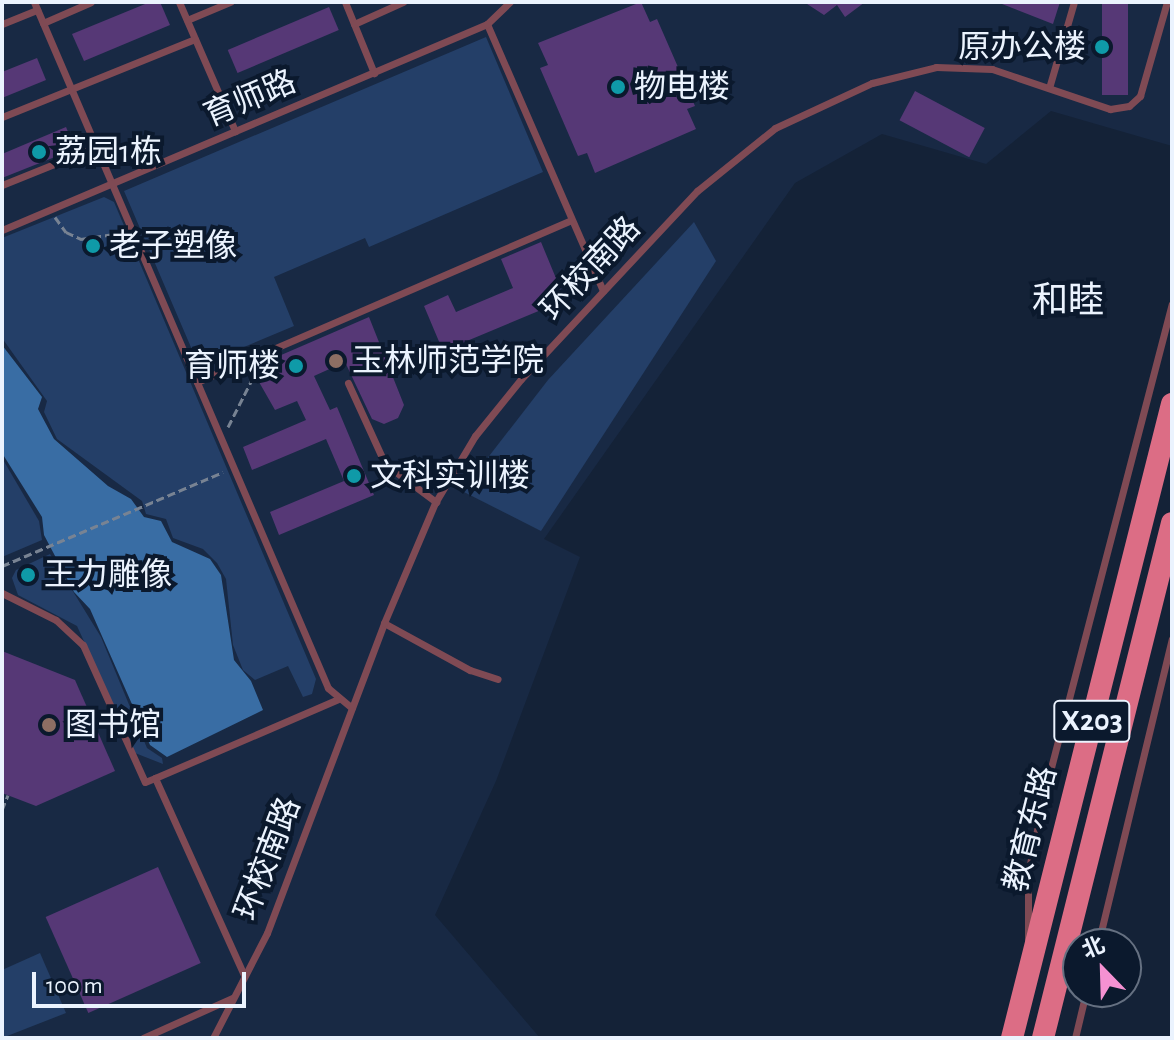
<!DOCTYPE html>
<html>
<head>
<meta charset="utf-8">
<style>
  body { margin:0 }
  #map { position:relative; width:1174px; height:1040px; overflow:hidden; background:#142237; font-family:"Alegreya Sans","Noto Sans SC",sans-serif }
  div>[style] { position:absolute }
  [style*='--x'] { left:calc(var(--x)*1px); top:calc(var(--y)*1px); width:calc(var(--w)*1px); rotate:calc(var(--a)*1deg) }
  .built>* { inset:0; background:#182944 }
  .green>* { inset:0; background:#243f68 }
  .water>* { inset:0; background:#396da4 }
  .building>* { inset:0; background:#563876; transform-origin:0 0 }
  .path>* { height:3px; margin-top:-1.5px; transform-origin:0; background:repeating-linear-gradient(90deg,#788393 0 8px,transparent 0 12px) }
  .service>* { height:7px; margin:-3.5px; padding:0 3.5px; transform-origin:3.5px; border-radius:3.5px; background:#7f4a54 }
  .primary>* { height:22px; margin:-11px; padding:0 11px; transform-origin:11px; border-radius:11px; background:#dc6d85 }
  .dots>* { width:22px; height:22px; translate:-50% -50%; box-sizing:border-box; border:4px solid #0b192d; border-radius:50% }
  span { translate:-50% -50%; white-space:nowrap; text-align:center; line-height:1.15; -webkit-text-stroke:8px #0b192d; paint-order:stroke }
  .shield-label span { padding:2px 6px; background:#0b192d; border:2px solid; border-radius:6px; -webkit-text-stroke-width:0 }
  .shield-label { font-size:30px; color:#ebf3fe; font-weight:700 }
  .poi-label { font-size:32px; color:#ebf3fe }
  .right { translate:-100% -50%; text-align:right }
  .left { translate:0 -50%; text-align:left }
  .street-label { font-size:32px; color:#ebf3fe }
  .quarter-label { font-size:36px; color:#ebf3fe }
  .frame { position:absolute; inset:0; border:4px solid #ebf3fe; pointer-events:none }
  .north { position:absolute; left:1062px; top:928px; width:80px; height:80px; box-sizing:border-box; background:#0b192d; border:2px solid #657081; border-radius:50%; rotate:337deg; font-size:22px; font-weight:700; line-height:32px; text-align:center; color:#ebf3fe }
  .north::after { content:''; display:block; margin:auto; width:28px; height:36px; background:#f591d2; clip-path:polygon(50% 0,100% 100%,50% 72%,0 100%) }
  .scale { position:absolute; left:32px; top:972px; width:214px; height:36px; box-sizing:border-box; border:4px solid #ebf3fe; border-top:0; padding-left:10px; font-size:24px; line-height:28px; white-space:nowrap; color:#ebf3fe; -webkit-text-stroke:6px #0b192d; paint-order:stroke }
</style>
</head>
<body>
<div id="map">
  <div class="built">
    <div style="clip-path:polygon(2px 2px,1172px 2px,1172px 146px,1051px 111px,986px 164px,882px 134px,795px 183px,544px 539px,580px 557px,496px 781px,435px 915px,540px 1038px,2px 1038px)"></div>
  </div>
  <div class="green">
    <div style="clip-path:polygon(486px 37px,543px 172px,369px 247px,365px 238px,274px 277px,294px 326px,199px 366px,124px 191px)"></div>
    <div style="clip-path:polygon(104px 197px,114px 202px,316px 679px,312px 694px,303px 697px,288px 666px,255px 680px,243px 670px,233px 645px,226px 579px,217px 563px,203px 549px,173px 538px,166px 519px,146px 514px,142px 501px,57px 439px,44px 412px,47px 401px,2px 338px,2px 238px)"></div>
    <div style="clip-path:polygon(694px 222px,716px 261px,541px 531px,462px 491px,548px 380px)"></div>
    <div style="clip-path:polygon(2px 458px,39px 521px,42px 540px,2px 557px)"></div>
    <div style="clip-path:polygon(50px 554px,101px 637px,147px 748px,162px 758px,163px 764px,135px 753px,77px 626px,18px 595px,12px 578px,16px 570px)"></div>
    <div style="clip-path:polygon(40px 953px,66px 1013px,2px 1038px,2px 970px)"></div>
  </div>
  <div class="water">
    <div style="clip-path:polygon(2px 345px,42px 397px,38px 409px,54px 439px,108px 486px,131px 499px,144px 517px,161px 521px,172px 542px,210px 559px,221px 575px,234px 660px,251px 681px,263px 710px,167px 757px,150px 745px,90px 609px,74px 592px,44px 535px,42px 517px,2px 453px)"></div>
  </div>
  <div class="building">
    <div style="clip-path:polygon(150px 2px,160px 2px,170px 25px,84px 61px,72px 34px)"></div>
    <div style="clip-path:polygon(641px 2px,650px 22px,657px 19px,695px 106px,687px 109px,696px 129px,595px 173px,587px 153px,578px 156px,540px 68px,548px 65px,538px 43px)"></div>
    <div style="clip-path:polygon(804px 2px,865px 2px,845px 17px,837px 5px,824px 15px)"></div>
    <div style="clip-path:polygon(997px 2px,1060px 2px,1053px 24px)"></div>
    <div style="left:1102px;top:2px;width:26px;height:93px"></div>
    <div style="left:329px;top:7px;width:25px;height:110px;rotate:67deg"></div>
    <div style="clip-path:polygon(37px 58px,46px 80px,2px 98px,2px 72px)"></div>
    <div style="left:915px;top:91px;width:79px;height:33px;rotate:28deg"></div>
    <div style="clip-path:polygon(66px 127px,75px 149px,2px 178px,2px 154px)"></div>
    <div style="clip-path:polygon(541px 242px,565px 300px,443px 351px,424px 306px,448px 295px,456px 312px,513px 288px,501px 259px)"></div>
    <div style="clip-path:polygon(369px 317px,404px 405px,398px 418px,384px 424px,372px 419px,345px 362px,314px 376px,330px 410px,337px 407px,374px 495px,279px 535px,270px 512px,344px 481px,326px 439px,252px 470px,243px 447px,306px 420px,297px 401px,275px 410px,251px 368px)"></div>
    <div style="clip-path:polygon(2px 651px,75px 680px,115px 771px,36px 806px,2px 793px)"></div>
    <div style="left:158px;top:867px;width:105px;height:123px;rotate:66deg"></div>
  </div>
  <div class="path">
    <div style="--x:55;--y:217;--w:19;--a:54"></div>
    <div style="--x:66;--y:232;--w:17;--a:25"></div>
    <div style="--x:81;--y:239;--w:40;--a:-8.5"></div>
    <div style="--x:228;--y:427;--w:68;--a:-63.1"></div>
    <div style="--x:2;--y:566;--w:240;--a:-23"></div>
    <div style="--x:2;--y:810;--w:16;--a:-68"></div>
  </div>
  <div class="service">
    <div style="--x:34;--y:2;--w:746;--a:66.8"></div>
    <div style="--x:328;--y:688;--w:31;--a:40"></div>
    <div style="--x:179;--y:2;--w:141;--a:66.5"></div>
    <div style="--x:345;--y:2;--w:77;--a:67.8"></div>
    <div style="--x:187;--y:20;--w:47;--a:-22.7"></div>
    <div style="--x:43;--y:23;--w:52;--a:-23.6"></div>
    <div style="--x:2;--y:24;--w:38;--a:-22"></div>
    <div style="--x:354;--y:24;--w:54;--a:-24.2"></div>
    <div style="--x:487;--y:24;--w:291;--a:66.5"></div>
    <div style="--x:1049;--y:88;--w:90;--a:-73.8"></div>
    <div style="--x:2;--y:117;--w:208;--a:-22"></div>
    <div style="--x:2;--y:185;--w:101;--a:-22"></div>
    <div style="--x:2;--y:230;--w:527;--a:-23.01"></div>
    <div style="--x:487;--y:24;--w:32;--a:-44"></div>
    <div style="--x:197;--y:382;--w:408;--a:-23.4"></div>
    <div style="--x:348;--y:383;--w:89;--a:65.4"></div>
    <div style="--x:385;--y:464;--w:64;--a:36.7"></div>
    <div style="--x:2;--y:593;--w:60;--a:26.6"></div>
    <div style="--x:56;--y:620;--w:37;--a:43"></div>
    <div style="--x:83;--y:645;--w:150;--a:65.7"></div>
    <div style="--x:145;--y:782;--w:11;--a:-22"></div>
    <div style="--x:155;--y:778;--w:216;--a:65.7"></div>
    <div style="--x:384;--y:623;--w:98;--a:28.7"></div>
    <div style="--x:470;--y:670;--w:29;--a:18"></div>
    <div style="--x:155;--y:778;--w:199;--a:-23.3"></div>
    <div style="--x:1028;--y:940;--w:67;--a:-90"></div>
    <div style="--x:1028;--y:873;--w:92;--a:-78.1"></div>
    <div style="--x:1047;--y:783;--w:495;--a:-75.4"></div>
    <div style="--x:1098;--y:944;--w:314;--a:-76.4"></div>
    <div style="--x:143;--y:1038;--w:98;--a:-24.2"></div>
    <div style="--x:213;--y:1038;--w:118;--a:-62.8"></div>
    <div style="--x:267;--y:933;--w:331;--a:-69.3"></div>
    <div style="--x:384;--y:623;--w:130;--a:-67"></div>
    <div style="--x:435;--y:503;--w:78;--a:-59.2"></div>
    <div style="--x:475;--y:436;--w:73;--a:-51.1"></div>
    <div style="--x:521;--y:379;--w:258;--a:-46.9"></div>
    <div style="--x:697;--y:191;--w:100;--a:-38.9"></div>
    <div style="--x:775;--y:128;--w:107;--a:-24.9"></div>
    <div style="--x:872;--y:83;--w:66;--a:-14"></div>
    <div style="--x:936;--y:67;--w:56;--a:2"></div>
    <div style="--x:992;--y:69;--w:125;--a:18.7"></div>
    <div style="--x:1110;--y:109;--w:19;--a:-9"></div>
    <div style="--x:1129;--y:106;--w:15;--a:-42"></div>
    <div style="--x:1140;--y:96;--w:98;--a:-74"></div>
    <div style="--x:1075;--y:1038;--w:47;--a:-76.6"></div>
  </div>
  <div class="primary">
    <div style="--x:1012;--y:1038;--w:654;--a:-75.84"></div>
    <div style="--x:1043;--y:1038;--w:531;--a:-75.94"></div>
  </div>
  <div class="dots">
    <div style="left:1102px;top:47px;background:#0f9aa8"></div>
    <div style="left:618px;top:87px;background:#0f9aa8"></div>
    <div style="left:39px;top:152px;background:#0f9aa8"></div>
    <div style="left:93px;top:246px;background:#0f9aa8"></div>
    <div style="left:336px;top:361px;background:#8d6e63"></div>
    <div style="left:296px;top:366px;background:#0f9aa8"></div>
    <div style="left:354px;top:476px;background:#0f9aa8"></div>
    <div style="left:28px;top:575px;background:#0f9aa8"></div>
    <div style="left:49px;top:725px;background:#8d6e63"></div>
  </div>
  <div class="shield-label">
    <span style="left:1092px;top:721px">X203</span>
  </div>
  <div class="poi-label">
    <span class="right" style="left:1086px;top:47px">原办公楼</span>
    <span class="left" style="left:634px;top:87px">物电楼</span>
    <span class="left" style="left:55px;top:152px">荔园1栋</span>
    <span class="left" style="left:109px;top:246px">老子塑像</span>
    <span class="left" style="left:352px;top:361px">玉林师范学院</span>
    <span class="right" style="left:280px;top:366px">育师楼</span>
    <span class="left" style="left:370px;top:476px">文科实训楼</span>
    <span class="left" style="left:44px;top:575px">王力雕像</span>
    <span class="left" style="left:65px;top:725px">图书馆</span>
  </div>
  <div class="street-label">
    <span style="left:250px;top:99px;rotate:-23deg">育师路</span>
    <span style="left:591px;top:269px;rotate:-47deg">环校南路</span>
    <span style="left:1031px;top:829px;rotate:-76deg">教育东路</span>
    <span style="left:268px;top:859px;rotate:-69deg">环校南路</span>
  </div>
  <div class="quarter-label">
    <span style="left:1068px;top:302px">和睦</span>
  </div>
  <div class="frame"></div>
  <div class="north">北</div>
  <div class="scale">100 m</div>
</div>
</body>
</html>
